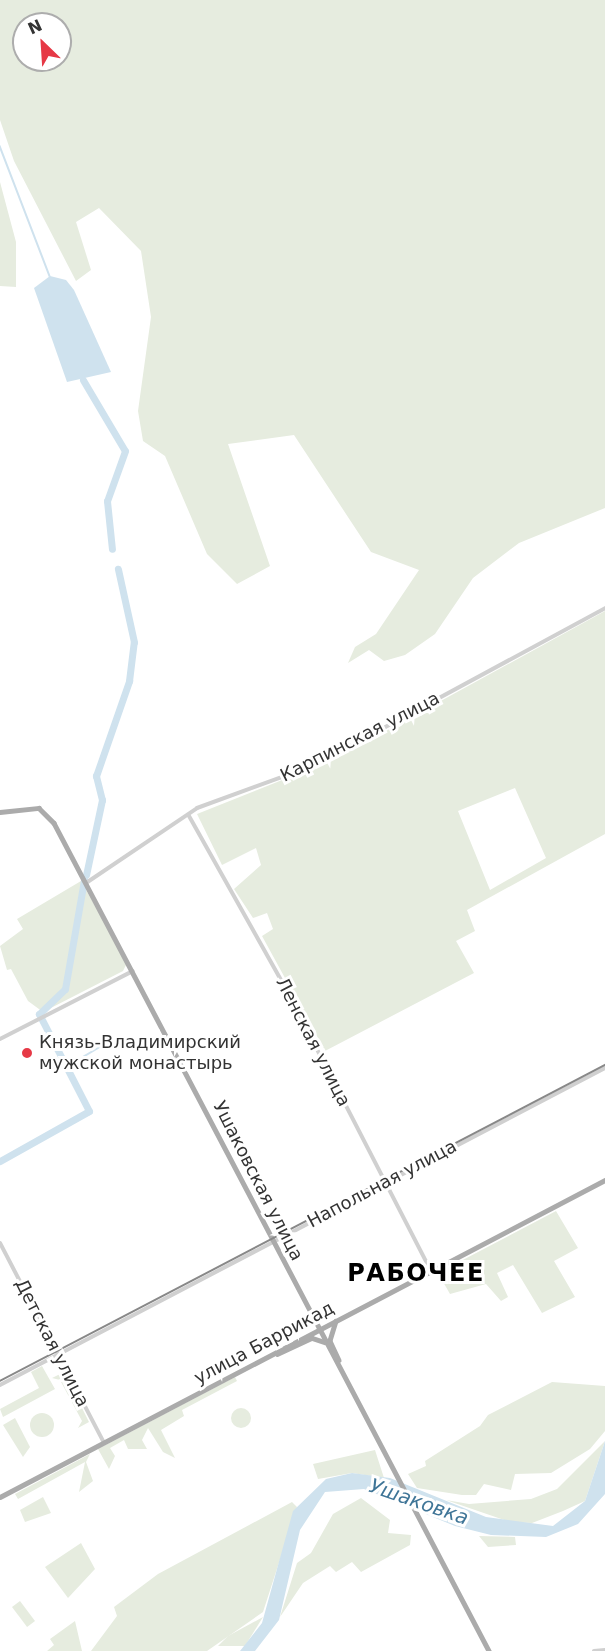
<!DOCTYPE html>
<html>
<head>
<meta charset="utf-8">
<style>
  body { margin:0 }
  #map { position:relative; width:605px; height:1651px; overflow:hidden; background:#fff; font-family:"DejaVu Sans",sans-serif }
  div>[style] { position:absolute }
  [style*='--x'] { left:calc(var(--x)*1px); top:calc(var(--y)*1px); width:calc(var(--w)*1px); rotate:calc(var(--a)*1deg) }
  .green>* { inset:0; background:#e6ecdf; transform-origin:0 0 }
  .round { border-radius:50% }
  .water>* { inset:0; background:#cfe2ee }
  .stream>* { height:1.5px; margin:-0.75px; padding:0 0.75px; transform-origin:0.75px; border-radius:0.75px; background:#cfe2ee }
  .river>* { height:7px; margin:-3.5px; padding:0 3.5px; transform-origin:3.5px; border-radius:3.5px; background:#cfe2ee }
  .minor>* { height:4px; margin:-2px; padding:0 2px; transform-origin:2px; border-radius:2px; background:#d0d0d0 }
  .major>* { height:4.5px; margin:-2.25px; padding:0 2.25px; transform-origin:2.25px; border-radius:2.25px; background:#ababab }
  .tram>* { height:1.5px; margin:-0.75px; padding:0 0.75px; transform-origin:0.75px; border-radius:0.75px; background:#888 }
  .dots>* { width:16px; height:16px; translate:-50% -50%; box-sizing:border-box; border:3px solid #fff; border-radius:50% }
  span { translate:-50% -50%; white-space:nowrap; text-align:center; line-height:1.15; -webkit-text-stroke:6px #fff; paint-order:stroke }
  .street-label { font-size:18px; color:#333 }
  .poi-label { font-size:18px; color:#333 }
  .left { translate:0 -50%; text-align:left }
  .water-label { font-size:20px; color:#3f7597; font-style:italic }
  .district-label { font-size:24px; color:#000; font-weight:700; letter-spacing:1.5px }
  .north { position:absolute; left:12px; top:12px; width:60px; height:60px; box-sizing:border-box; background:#fff; border:2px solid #adadad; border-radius:50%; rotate:335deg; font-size:16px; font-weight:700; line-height:24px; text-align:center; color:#333 }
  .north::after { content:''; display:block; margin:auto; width:21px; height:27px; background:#e63946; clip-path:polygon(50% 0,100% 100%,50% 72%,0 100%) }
</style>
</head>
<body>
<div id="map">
  <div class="green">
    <div style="clip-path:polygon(evenodd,0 0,605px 0,605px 508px,519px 543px,473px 578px,435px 634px,405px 655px,384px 661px,369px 650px,348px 663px,355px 647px,376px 634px,419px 570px,371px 552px,294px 435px,228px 444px,270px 566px,237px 584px,207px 554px,165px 456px,143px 441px,138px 411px,151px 317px,141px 251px,99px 208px,76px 222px,91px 270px,76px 281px,14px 161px,0 120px,0 0,24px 24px,60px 24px,60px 60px,24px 60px,24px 24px)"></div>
    <div style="clip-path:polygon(0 182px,16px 242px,16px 287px,0 286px)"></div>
    <div style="clip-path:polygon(evenodd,605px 611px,605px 834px,467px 910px,475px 931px,456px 941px,474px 973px,325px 1051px,262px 936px,273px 929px,267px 913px,253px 918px,234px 889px,261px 865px,256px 848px,222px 865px,197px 814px,335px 759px,605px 611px,515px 788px,546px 858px,490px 890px,458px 811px,515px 788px)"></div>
    <div style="clip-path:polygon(81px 881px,127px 963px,123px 971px,43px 1012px,28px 1001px,11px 969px,7px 970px,0 946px,23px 929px,17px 919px)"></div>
    <div style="clip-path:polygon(556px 1211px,578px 1248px,554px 1261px,575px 1297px,542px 1313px,513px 1265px,497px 1273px,508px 1297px,501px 1301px,486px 1284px,450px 1294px,438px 1273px)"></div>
    <div style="clip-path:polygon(42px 1366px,55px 1389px,3px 1417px,0 1409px,39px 1388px,31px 1372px)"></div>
    <div style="clip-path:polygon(64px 1372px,89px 1422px,78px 1428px,82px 1421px,60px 1380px,52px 1378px)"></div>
    <div style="clip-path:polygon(235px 1377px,237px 1381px,182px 1410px,184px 1416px,161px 1430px,175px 1458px,163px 1452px,148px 1428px,142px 1440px,147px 1449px,128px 1449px,124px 1440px,110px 1448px,115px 1456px,109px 1469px,98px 1449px)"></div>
    <div style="clip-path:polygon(552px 1382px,605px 1386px,605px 1431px,590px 1449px,551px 1473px,515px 1474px,511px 1490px,484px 1484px,476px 1495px,462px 1495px,417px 1488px,408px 1474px,426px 1466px,425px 1461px,480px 1426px,488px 1415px)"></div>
    <div class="round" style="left:231px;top:1408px;width:20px;height:20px"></div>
    <div class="round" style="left:30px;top:1413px;width:24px;height:24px"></div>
    <div style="clip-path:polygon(15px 1418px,30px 1447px,23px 1457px,3px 1425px)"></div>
    <div style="clip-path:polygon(605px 1441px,585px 1501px,563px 1511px,532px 1523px,510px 1522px,446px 1500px,469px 1504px,531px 1499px,557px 1489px)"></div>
    <div style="clip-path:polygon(375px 1450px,384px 1478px,352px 1473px,318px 1479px,313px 1464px)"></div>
    <div style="clip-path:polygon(90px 1454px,86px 1462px,93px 1481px,79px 1492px,85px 1462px,18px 1499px,15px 1494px)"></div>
    <div style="clip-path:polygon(43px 1497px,51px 1513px,25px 1522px,20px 1510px)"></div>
    <div style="clip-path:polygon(361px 1498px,390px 1520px,388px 1533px,411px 1535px,410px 1545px,361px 1572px,352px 1562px,336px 1572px,330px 1566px,303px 1583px,280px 1617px,297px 1563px,311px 1553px,333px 1514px)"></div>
    <div style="clip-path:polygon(292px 1502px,297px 1507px,263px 1612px,207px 1651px,91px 1651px,117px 1616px,114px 1607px,158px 1574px)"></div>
    <div style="clip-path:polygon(479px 1536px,515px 1537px,516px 1545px,488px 1547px)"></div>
    <div style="clip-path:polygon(81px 1543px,95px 1569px,68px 1598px,45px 1567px)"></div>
    <div style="left:20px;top:1601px;width:25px;height:10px;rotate:53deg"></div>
    <div style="clip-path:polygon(263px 1617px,245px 1646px,218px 1646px,228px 1636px)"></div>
    <div style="clip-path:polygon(75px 1621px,82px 1651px,47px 1651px,54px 1645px,50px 1639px)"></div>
  </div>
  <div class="water">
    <div style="clip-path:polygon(50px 276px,66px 280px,74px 290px,111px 372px,67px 382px,34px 288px)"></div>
    <div style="clip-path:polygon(605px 1441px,605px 1494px,578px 1524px,546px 1537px,491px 1535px,455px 1526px,364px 1489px,325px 1492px,300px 1530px,279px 1620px,255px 1651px,240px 1651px,262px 1623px,293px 1511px,326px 1479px,352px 1473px,390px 1478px,486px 1517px,553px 1526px,585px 1501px)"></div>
  </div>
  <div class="stream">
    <div style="--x:0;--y:146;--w:139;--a:69"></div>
    <div style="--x:73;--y:1063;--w:43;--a:-30.7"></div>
  </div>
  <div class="river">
    <div style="--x:83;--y:380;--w:82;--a:59.4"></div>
    <div style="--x:125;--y:451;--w:53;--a:109.8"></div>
    <div style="--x:107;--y:501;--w:48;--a:84.1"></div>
    <div style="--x:86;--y:875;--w:77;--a:-78"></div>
    <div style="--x:102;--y:800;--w:25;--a:-104"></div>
    <div style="--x:96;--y:776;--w:101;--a:-70.8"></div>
    <div style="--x:129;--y:681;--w:39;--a:-83"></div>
    <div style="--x:134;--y:642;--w:75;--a:-102.4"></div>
    <div style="--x:67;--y:1068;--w:61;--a:-117.4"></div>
    <div style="--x:39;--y:1014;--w:36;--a:-44"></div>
    <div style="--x:65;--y:989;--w:111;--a:-80.1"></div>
    <div style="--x:0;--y:1161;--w:102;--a:-29.3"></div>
    <div style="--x:89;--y:1111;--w:46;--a:-117.1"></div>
  </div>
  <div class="minor">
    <div style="--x:189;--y:816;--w:198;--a:60.7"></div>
    <div style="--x:286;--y:989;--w:317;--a:62.8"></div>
    <div style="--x:86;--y:883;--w:134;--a:-34"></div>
    <div style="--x:197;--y:808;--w:128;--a:-20.1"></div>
    <div style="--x:317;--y:764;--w:328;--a:-28.4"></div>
    <div style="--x:0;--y:1039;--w:149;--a:-27.1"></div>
    <div style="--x:0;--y:1243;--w:225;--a:62.5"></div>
    <div style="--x:0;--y:1385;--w:683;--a:-27.65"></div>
    <div style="--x:594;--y:1651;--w:11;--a:-5"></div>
  </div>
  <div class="major">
    <div style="--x:0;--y:812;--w:39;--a:-6"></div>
    <div style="--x:39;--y:808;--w:21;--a:45"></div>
    <div style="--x:54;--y:823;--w:935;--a:62.28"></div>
    <div style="--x:336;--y:1321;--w:21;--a:107"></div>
    <div style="--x:330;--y:1341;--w:21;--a:65"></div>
    <div style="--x:277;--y:1354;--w:38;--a:-25"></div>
    <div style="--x:312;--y:1338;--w:13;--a:18"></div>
    <div style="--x:0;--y:1497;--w:683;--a:-27.65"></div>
  </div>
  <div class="tram">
    <div style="--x:0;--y:1381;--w:683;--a:-27.58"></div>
  </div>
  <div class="dots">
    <div style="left:27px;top:1053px;background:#e63946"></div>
  </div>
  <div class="street-label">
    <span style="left:360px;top:737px;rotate:-27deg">Карпинская улица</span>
    <span style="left:313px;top:1042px;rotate:63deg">Ленская улица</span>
    <span style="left:258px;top:1181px;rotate:63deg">Ушаковская улица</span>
    <span style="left:382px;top:1184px;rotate:-28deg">Напольная улица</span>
    <span style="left:52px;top:1343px;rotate:63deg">Детская улица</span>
    <span style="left:264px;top:1343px;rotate:-28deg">улица Баррикад</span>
  </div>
  <div class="poi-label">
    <span class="left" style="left:39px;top:1053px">Князь-Владимирский<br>мужской монастырь</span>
  </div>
  <div class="water-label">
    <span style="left:419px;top:1502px;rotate:19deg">Ушаковка</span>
  </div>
  <div class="district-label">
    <span style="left:416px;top:1274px">РАБОЧЕЕ</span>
  </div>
  <div class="north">N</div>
</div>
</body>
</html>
